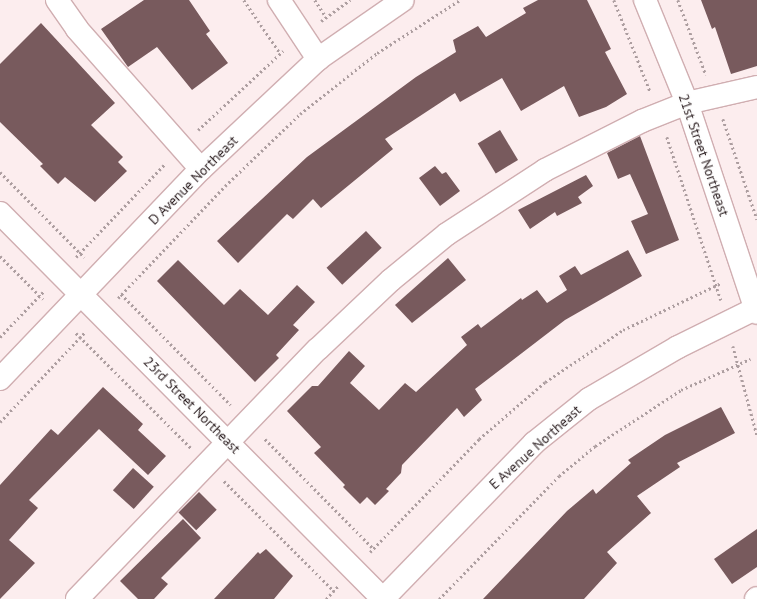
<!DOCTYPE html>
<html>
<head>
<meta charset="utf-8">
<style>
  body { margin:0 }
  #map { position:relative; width:757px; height:599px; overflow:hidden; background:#fcedee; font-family:"PT Sans",sans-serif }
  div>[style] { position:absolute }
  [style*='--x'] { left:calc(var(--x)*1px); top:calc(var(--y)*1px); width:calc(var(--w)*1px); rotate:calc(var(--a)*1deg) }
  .building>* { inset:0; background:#785a5d; transform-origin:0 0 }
  .path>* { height:2.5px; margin-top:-1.25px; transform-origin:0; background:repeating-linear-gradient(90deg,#ad9ea0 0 2px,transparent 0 5px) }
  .roads { filter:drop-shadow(1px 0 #d0aeb1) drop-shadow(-1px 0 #d0aeb1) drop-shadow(0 1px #d0aeb1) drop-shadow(0 -1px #d0aeb1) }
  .minor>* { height:22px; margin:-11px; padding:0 11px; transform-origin:11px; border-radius:11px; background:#fff }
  span { translate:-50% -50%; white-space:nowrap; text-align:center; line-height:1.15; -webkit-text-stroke:4px #fefefe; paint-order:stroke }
  .street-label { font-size:14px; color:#2c1f21 }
</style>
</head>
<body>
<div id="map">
  <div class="building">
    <div style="clip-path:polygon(144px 0,189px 0,210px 31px,206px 34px,228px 63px,192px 90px,157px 47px,128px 67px,101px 29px)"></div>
    <div style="clip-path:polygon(538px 0,587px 0,611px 49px,605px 52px,627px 94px,606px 107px,579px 117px,564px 86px,521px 111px,502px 78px,460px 102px,455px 93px,385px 139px,393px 149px,321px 208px,313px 199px,293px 219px,287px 214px,238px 263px,217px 241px,307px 157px,416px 77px,456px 52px,453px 40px,478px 26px,486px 37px,526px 13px,523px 8px)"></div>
    <div style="clip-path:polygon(701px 0,757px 0,757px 66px,731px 74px,715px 27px,712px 29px)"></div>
    <div style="clip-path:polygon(41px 23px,115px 103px,91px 125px,123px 157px,118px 162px,127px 171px,95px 202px,65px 177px,58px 184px,40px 166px,43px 164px,0 122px,0 64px)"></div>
    <div style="left:500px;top:130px;width:35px;height:26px;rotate:59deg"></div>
    <div style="clip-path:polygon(640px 136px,679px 240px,646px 254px,631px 221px,648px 214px,630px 174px,618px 179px,607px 153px)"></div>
    <div style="clip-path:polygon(435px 166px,442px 174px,446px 172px,460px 191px,440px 206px,419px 178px)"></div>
    <div style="clip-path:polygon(586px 175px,593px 186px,578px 197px,582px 203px,557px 216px,555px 212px,530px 229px,518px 210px)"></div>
    <div style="left:366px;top:231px;width:23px;height:54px;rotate:47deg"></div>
    <div style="clip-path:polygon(628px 250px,642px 276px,565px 320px,475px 389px,482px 400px,464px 417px,457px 408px,402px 465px,401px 473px,386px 489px,389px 491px,375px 505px,367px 497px,360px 504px,343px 487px,345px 485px,314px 453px,321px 447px,287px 411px,312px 386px,318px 386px,349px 351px,365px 366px,350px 383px,379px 410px,405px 383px,416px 392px,467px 345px,461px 337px,478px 324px,481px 328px,521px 298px,522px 300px,537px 290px,547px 303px,567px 290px,559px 276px,575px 266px,581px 275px)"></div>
    <div style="clip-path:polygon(448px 258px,466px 280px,412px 323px,395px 305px)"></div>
    <div style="clip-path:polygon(178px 260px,224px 305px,240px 289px,268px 315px,297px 285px,315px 302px,293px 325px,299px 330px,276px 355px,279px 358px,255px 382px,157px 281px)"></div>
    <div style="clip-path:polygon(103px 387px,143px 424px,138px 430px,166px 456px,148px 475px,99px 429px,29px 500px,38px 508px,9px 540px,35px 563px,0 599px,0 485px,51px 429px,58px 435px)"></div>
    <div style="clip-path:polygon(721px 407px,735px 433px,677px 463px,680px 467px,637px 496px,651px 513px,607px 552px,617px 563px,584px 599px,483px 599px,567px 511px,593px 489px,596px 494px,631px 463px,628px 460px,665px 435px)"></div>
    <div style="left:133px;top:468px;width:28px;height:30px;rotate:42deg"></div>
    <div style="left:199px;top:492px;width:25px;height:29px;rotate:45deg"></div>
    <div style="clip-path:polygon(183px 519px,201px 538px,161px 578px,168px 584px,154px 599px,138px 599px,120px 581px)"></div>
    <div style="clip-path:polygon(757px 529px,757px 567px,732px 584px,714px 559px)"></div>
    <div style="clip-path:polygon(266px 549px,293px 576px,274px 599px,214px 599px,258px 552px,260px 554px)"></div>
  </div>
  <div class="path">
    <div style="--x:244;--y:0;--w:64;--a:55.8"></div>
    <div style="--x:315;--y:0;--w:20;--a:57"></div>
    <div style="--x:614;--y:0;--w:98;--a:68.4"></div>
    <div style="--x:678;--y:0;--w:80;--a:69.5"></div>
    <div style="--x:321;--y:21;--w:36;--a:-36"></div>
    <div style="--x:723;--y:119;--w:106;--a:71.2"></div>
    <div style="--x:198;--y:130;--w:116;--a:-42.9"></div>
    <div style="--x:667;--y:137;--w:172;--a:71.7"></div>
    <div style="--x:0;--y:172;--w:120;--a:45.3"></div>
    <div style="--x:0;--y:256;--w:61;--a:45"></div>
    <div style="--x:76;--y:257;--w:129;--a:-46.3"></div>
    <div style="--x:121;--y:294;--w:156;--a:45.3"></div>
    <div style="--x:118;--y:298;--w:155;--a:-46.3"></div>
    <div style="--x:225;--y:186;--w:104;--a:-43.8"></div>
    <div style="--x:300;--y:114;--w:98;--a:-38.4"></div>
    <div style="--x:377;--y:53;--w:98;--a:-32.6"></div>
    <div style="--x:76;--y:333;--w:163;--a:45"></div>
    <div style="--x:0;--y:337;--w:64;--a:-46.3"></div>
    <div style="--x:733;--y:346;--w:92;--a:74.9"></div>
    <div style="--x:0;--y:422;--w:124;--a:-46.6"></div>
    <div style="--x:265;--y:439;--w:155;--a:45.3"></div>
    <div style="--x:224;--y:481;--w:156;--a:45"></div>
    <div style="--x:370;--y:552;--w:157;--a:-46"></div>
    <div style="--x:479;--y:439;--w:87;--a:-40.8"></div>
    <div style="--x:545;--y:382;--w:94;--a:-33.7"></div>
    <div style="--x:623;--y:330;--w:109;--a:-25.6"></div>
    <div style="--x:326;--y:599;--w:18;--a:-47"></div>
    <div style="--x:439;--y:599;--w:172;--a:-45.7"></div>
    <div style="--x:559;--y:476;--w:47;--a:-39.8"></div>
    <div style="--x:595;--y:446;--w:103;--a:-33.1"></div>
    <div style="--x:681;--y:390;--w:76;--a:-24.2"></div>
  </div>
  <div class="roads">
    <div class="minor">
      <div style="--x:57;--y:0;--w:35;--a:55"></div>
      <div style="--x:77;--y:29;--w:187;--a:48.5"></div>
      <div style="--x:279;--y:0;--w:71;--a:56.5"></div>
      <div style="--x:645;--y:0;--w:111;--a:67.8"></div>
      <div style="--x:687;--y:103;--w:221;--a:71.6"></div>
      <div style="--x:0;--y:213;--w:544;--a:45.22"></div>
      <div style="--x:0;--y:379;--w:291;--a:-46.3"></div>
      <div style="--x:201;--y:169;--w:161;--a:-43.2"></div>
      <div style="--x:318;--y:59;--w:103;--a:-34.8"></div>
      <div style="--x:77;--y:599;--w:347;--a:-46.1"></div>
      <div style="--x:318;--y:349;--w:100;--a:-43.4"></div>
      <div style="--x:391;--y:280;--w:72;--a:-39.4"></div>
      <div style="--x:447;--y:234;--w:117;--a:-33.1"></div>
      <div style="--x:545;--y:170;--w:109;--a:-26.8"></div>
      <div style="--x:642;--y:121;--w:48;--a:-21.8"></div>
      <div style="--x:687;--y:103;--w:72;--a:-12.9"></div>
      <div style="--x:383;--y:599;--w:217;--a:-45.9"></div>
      <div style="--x:534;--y:443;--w:70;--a:-38.7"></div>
      <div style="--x:589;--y:399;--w:103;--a:-30.3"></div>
      <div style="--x:678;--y:347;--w:88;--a:-26.3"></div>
      <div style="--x:756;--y:599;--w:1;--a:-45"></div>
    </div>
  </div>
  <div class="street-label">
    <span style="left:704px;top:155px;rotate:71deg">21st Street Northeast</span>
    <span style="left:193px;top:180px;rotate:-45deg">D Avenue Northeast</span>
    <span style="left:192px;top:405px;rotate:45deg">23rd Street Northeast</span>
    <span style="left:535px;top:447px;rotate:-42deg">E Avenue Northeast</span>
  </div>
</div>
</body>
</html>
